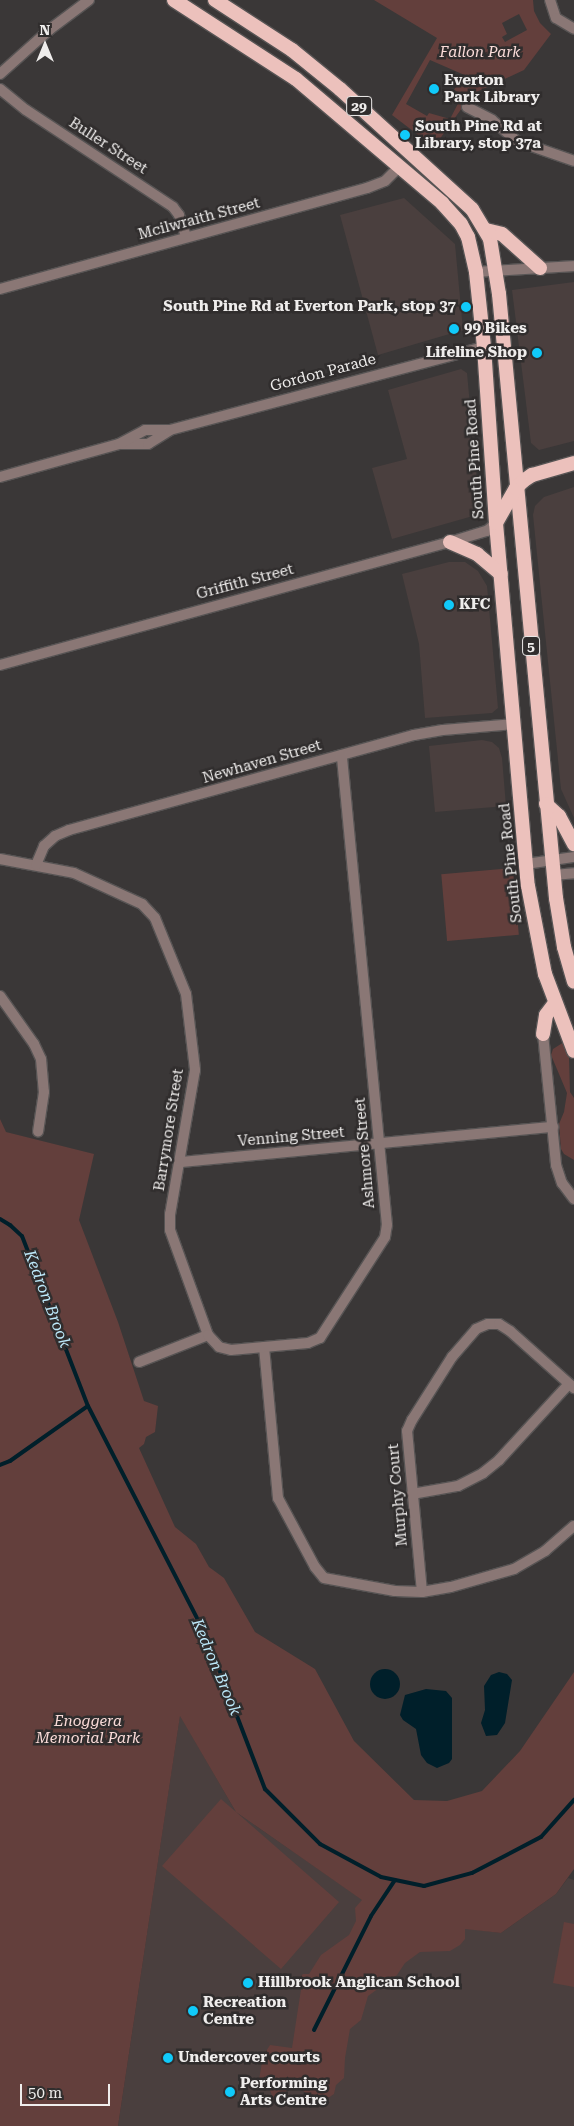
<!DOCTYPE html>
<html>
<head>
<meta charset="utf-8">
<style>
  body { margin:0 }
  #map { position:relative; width:574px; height:2126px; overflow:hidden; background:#3a3737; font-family:"Roboto Serif",serif }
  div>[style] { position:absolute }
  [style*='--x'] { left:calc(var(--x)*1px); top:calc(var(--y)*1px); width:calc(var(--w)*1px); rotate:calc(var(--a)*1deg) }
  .built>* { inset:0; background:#4a3f3e }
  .green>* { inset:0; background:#633f3c; transform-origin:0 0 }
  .water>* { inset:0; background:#001f2a }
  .round { border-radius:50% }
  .stream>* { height:4px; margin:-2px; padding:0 2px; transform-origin:2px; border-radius:2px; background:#001f2a }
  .roads { filter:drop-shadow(1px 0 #575454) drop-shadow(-1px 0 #575454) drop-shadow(0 1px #575454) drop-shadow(0 -1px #575454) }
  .minor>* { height:10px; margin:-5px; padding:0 5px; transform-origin:5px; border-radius:5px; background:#8a7775 }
  .tertiary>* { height:10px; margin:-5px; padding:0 5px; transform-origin:5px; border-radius:5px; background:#8a7775 }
  .trunk>* { height:14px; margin:-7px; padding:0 7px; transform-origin:7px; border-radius:7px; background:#ecc1bc }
  .dots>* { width:14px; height:14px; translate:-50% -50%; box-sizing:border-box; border:2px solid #302d2d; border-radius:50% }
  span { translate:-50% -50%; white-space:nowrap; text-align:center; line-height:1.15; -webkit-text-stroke:5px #302d2d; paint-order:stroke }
  .shield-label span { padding:1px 4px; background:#302d2d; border:1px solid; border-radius:4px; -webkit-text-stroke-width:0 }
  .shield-label { font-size:14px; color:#efedec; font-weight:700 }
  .park-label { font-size:15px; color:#fadbd8; font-style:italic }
  .poi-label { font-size:15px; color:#efedec; font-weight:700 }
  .left { translate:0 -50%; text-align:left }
  .right { translate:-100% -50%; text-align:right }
  .street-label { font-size:15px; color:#efedec }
  .water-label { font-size:16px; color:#bce8f9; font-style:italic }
  .north { position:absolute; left:20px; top:20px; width:50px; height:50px; -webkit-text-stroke:4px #302d2d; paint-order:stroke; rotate:0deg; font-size:14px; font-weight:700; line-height:20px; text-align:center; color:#efedec }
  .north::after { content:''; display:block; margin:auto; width:18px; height:22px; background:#efedec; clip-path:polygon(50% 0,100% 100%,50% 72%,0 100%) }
  .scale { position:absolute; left:20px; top:2084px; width:90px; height:22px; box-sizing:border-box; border:2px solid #efedec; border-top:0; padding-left:6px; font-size:15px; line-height:18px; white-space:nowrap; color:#efedec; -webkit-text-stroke:4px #302d2d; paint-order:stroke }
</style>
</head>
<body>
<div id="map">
  <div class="built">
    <div style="clip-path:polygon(404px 198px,455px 244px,463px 330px,378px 355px,340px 215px)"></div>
    <div style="clip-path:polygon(574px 282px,574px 441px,539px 450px,531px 443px,512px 290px)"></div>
    <div style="clip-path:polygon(461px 369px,467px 373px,480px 514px,392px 539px,372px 468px,407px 459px,388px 390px)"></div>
    <div style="clip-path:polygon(574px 487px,574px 818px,561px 789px,533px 515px,535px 506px,544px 497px)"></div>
    <div style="clip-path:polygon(449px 562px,465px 562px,478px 571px,487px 586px,498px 708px,492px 713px,425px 718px,419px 644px,402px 574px)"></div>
    <div style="clip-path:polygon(482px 740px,492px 742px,499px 748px,502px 758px,506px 806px,435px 812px,429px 746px)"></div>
    <div style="clip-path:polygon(180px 1715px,236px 1812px,389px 1918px,501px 1933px,556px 1894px,568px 1878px,574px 1880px,574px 2126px,118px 2126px)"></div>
  </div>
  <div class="green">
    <div style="clip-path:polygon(evenodd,374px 0,533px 0,534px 11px,540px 23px,551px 34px,524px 70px,472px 94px,434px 147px,392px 115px,437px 38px,374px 0,519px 14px,527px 30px,505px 42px,502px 37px,507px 34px,502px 23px,519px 14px,374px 0,430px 60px,469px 77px,465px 88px,457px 84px,454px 90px,463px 94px,450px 119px,429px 113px,427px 116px,406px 104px,430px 60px)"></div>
    <div style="left:513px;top:868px;width:67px;height:72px;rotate:85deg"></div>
    <div style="clip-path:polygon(564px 1042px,569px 1057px,570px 1092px,574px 1098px,574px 1160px,564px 1154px,561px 1149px,559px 1124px,564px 1112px,567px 1093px,551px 1055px,553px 1049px)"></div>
    <div style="clip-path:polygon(0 1119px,6px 1132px,94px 1154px,79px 1220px,118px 1322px,144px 1401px,158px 1406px,155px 1432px,146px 1437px,144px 1444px,139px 1448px,175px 1527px,196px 1544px,209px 1567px,224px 1578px,255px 1632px,315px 1669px,354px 1741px,414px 1800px,447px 1801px,482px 1791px,520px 1751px,574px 1672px,574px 1869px,556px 1894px,501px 1933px,465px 1929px,465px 1939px,460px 1945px,450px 1951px,420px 1952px,405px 1963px,397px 1975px,368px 1996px,361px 2020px,350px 2029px,345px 2058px,344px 2078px,336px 2085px,334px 2094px,319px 2104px,294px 2083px,284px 2094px,274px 2100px,266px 2081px,259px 2080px,263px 2056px,270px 2045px,292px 2048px,302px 1983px,295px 1981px,303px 1974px,309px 1974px,321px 1955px,349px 1935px,356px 1921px,355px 1908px,362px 1900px,236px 1812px,339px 1902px,281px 1969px,162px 1866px,221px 1799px,236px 1812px,180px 1716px,118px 2126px,0 2126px)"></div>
    <div style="clip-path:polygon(564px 1922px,574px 1924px,574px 1987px,553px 1983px)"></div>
  </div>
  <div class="water">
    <div class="round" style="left:370px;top:1669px;width:30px;height:30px"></div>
    <div style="clip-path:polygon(499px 1672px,507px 1674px,512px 1680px,505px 1723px,497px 1735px,486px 1736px,481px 1723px,485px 1710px,484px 1686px,491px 1675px)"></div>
    <div style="clip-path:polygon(426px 1689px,446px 1691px,452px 1698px,452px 1759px,449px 1763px,437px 1768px,427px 1763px,421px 1755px,416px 1729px,403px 1720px,400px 1715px,405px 1695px)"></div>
  </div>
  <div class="stream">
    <div style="--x:0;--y:1219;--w:12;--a:31"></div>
    <div style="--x:10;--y:1225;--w:16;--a:43"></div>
    <div style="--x:22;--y:1236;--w:182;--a:68.8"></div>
    <div style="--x:88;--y:1406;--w:261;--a:62.8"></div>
    <div style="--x:207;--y:1638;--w:162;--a:69"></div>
    <div style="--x:265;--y:1789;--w:78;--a:45"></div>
    <div style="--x:320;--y:1844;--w:69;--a:28.4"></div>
    <div style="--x:381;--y:1877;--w:44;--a:11.8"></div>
    <div style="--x:424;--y:1886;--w:50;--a:-15.2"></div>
    <div style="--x:472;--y:1873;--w:78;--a:-27.6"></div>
    <div style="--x:541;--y:1837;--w:50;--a:-48.3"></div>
    <div style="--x:0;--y:1465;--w:11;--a:-22"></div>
    <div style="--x:10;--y:1461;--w:95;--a:-35.2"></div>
    <div style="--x:314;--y:2030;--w:127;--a:-63.4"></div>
    <div style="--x:371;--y:1916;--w:43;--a:-56.3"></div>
  </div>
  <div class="roads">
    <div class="minor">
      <div style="--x:550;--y:0;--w:19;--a:72"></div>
      <div style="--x:556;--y:18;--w:21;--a:31"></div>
      <div style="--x:0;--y:74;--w:66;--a:-41.9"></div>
      <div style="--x:49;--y:30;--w:50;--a:-36.9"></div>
      <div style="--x:0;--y:89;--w:33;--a:39"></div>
      <div style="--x:26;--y:110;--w:176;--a:33.4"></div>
      <div style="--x:173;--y:207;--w:10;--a:53"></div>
      <div style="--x:179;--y:215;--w:23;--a:72"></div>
      <div style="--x:467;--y:107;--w:28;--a:27"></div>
      <div style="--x:492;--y:120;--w:33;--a:40"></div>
      <div style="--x:517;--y:141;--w:60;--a:19.3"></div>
      <div style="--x:476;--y:272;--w:98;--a:-3.5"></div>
      <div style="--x:0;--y:289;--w:381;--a:-15.4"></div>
      <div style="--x:367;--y:188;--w:19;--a:-21"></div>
      <div style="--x:385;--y:181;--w:20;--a:-45"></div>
      <div style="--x:121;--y:444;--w:27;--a:0"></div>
      <div style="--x:148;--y:444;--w:25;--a:-32"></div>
      <div style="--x:0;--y:477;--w:123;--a:-15.5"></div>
      <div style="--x:119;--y:444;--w:30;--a:-28"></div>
      <div style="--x:145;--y:430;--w:25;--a:0"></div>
      <div style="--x:170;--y:430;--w:325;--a:-14.8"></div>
      <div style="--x:0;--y:859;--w:75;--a:10.7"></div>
      <div style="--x:74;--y:873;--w:75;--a:24.5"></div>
      <div style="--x:142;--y:904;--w:19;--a:47"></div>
      <div style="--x:155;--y:918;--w:82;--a:67.8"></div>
      <div style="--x:186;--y:994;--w:77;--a:83.2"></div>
      <div style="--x:195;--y:1070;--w:146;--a:99.8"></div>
      <div style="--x:170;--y:1214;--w:16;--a:90"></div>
      <div style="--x:170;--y:1230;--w:112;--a:70.1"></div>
      <div style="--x:526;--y:864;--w:49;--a:-8.3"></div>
      <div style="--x:36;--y:865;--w:21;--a:-67"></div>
      <div style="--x:44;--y:846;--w:15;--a:-42"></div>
      <div style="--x:55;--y:836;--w:15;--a:-23"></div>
      <div style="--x:69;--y:830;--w:358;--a:-15.4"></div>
      <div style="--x:414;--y:735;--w:29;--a:-10"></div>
      <div style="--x:443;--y:730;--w:72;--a:-4.8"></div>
      <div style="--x:553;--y:875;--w:21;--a:-5"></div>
      <div style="--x:0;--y:996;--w:59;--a:54.7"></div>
      <div style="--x:34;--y:1044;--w:17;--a:65"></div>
      <div style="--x:41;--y:1059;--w:33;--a:85"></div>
      <div style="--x:44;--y:1092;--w:40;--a:98.5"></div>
      <div style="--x:543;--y:1034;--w:132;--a:84.3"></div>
      <div style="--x:556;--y:1165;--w:19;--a:72"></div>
      <div style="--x:562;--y:1183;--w:20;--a:53"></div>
      <div style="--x:181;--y:1162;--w:374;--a:-5.4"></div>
      <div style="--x:264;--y:1347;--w:152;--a:84.7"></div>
      <div style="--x:278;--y:1498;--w:78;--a:61.8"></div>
      <div style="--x:315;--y:1567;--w:14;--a:51"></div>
      <div style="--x:324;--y:1578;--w:72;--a:10.4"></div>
      <div style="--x:395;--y:1591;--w:27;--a:2"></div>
      <div style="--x:422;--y:1592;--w:29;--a:-10"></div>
      <div style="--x:451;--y:1587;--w:66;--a:-15.9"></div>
      <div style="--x:514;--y:1569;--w:36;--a:-30"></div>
      <div style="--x:545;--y:1551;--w:38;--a:-41"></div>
      <div style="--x:139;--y:1362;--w:74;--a:-21.4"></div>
      <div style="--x:208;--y:1335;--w:16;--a:47"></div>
      <div style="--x:219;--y:1347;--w:12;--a:14"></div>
      <div style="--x:231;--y:1350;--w:77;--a:-5.2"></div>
      <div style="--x:308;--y:1343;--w:13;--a:-23"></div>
      <div style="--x:320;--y:1338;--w:120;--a:-57.2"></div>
      <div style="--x:385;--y:1237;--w:12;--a:-81"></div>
      <div style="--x:387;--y:1225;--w:472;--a:-95.5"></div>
      <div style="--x:412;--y:1494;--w:47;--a:-9.9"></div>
      <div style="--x:458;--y:1486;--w:28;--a:-27"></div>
      <div style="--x:483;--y:1473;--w:21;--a:-39"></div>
      <div style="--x:499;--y:1460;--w:103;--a:-47.4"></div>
      <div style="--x:422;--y:1592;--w:162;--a:-95.3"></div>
      <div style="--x:407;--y:1431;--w:12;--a:-66"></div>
      <div style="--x:412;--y:1420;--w:75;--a:-57.6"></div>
      <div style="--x:452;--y:1357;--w:37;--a:-49"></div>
      <div style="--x:476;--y:1329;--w:13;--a:-23"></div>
      <div style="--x:488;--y:1324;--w:11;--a:0"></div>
      <div style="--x:499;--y:1324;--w:13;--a:32"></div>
      <div style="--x:510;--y:1331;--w:86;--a:41.7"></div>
    </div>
    <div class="tertiary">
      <div style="--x:0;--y:665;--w:467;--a:-15.3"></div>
      <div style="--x:450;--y:542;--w:39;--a:-17"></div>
      <div style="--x:487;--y:531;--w:12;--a:-42"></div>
    </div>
    <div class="trunk">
      <div style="--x:174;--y:0;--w:145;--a:32.9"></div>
      <div style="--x:296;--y:79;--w:192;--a:40.3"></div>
      <div style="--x:442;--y:203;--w:28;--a:48"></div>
      <div style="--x:461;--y:224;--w:15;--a:62"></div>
      <div style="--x:468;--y:237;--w:36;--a:77"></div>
      <div style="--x:476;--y:272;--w:75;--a:83.9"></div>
      <div style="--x:484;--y:347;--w:176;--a:86.1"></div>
      <div style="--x:496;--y:523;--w:364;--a:85"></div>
      <div style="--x:528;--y:886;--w:90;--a:79.1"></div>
      <div style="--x:545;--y:974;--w:82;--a:69.4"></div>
      <div style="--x:215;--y:0;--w:92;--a:33"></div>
      <div style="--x:292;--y:50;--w:62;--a:39.1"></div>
      <div style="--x:340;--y:89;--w:178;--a:42.3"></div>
      <div style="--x:472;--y:209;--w:35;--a:59"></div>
      <div style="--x:490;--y:239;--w:56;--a:80.7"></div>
      <div style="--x:499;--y:294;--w:607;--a:84.61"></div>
      <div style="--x:556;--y:898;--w:50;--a:80.7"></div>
      <div style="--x:564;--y:947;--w:36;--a:74"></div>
      <div style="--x:486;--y:230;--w:16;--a:14"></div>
      <div style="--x:502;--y:234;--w:51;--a:41.8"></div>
      <div style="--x:496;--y:523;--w:40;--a:-60.3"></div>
      <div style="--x:516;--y:488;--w:10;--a:-45"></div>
      <div style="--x:523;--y:481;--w:11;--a:-34"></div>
      <div style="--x:532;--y:475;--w:44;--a:-15.9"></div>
      <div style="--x:450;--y:542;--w:30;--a:24"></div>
      <div style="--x:477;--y:554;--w:31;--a:40"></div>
      <div style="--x:546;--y:804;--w:18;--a:43"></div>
      <div style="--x:559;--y:816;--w:32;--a:62"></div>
      <div style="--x:543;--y:1034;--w:19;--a:-81"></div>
      <div style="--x:546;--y:1015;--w:15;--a:-53"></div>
    </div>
  </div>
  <div class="dots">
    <div style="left:434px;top:89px;background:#10cafa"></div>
    <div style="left:405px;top:135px;background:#10cafa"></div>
    <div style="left:466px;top:307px;background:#10cafa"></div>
    <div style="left:454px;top:329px;background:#10cafa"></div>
    <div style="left:537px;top:353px;background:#10cafa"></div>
    <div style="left:449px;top:605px;background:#10cafa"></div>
    <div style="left:248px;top:1983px;background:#10cafa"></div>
    <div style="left:193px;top:2011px;background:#10cafa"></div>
    <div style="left:168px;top:2058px;background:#10cafa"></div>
    <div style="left:230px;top:2092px;background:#10cafa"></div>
  </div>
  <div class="shield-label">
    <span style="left:359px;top:106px">29</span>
    <span style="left:531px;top:646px">5</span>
  </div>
  <div class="park-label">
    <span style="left:480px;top:53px">Fallon Park</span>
    <span style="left:88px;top:1730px">Enoggera<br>Memorial Park</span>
  </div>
  <div class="poi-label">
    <span class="left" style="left:444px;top:89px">Everton<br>Park Library</span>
    <span class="left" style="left:415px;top:135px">South Pine Rd at<br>Library, stop 37a</span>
    <span class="right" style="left:456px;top:307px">South Pine Rd at Everton Park, stop 37</span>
    <span class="left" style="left:464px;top:329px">99 Bikes</span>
    <span class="right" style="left:527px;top:353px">Lifeline Shop</span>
    <span class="left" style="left:459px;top:605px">KFC</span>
    <span class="left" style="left:258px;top:1983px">Hillbrook Anglican School</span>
    <span class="left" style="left:203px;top:2011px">Recreation<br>Centre</span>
    <span class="left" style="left:178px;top:2058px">Undercover courts</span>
    <span class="left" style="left:240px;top:2092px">Performing<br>Arts Centre</span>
  </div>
  <div class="street-label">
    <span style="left:108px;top:146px;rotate:33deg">Buller Street</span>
    <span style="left:199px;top:219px;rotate:-15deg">Mcilwraith Street</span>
    <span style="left:323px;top:373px;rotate:-15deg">Gordon Parade</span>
    <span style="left:475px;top:459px;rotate:-94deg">South Pine Road</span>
    <span style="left:245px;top:582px;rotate:-15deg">Griffith Street</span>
    <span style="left:262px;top:762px;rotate:-16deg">Newhaven Street</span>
    <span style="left:511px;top:863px;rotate:-96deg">South Pine Road</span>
    <span style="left:169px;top:1130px;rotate:-81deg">Barrymore Street</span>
    <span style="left:291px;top:1137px;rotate:-5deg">Venning Street</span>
    <span style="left:365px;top:1153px;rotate:-95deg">Ashmore Street</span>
    <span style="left:398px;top:1495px;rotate:-95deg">Murphy Court</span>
  </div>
  <div class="water-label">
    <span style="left:47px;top:1299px;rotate:69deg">Kedron Brook</span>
    <span style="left:216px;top:1667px;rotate:67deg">Kedron Brook</span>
  </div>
  <div class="north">N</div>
  <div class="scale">50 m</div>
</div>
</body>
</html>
